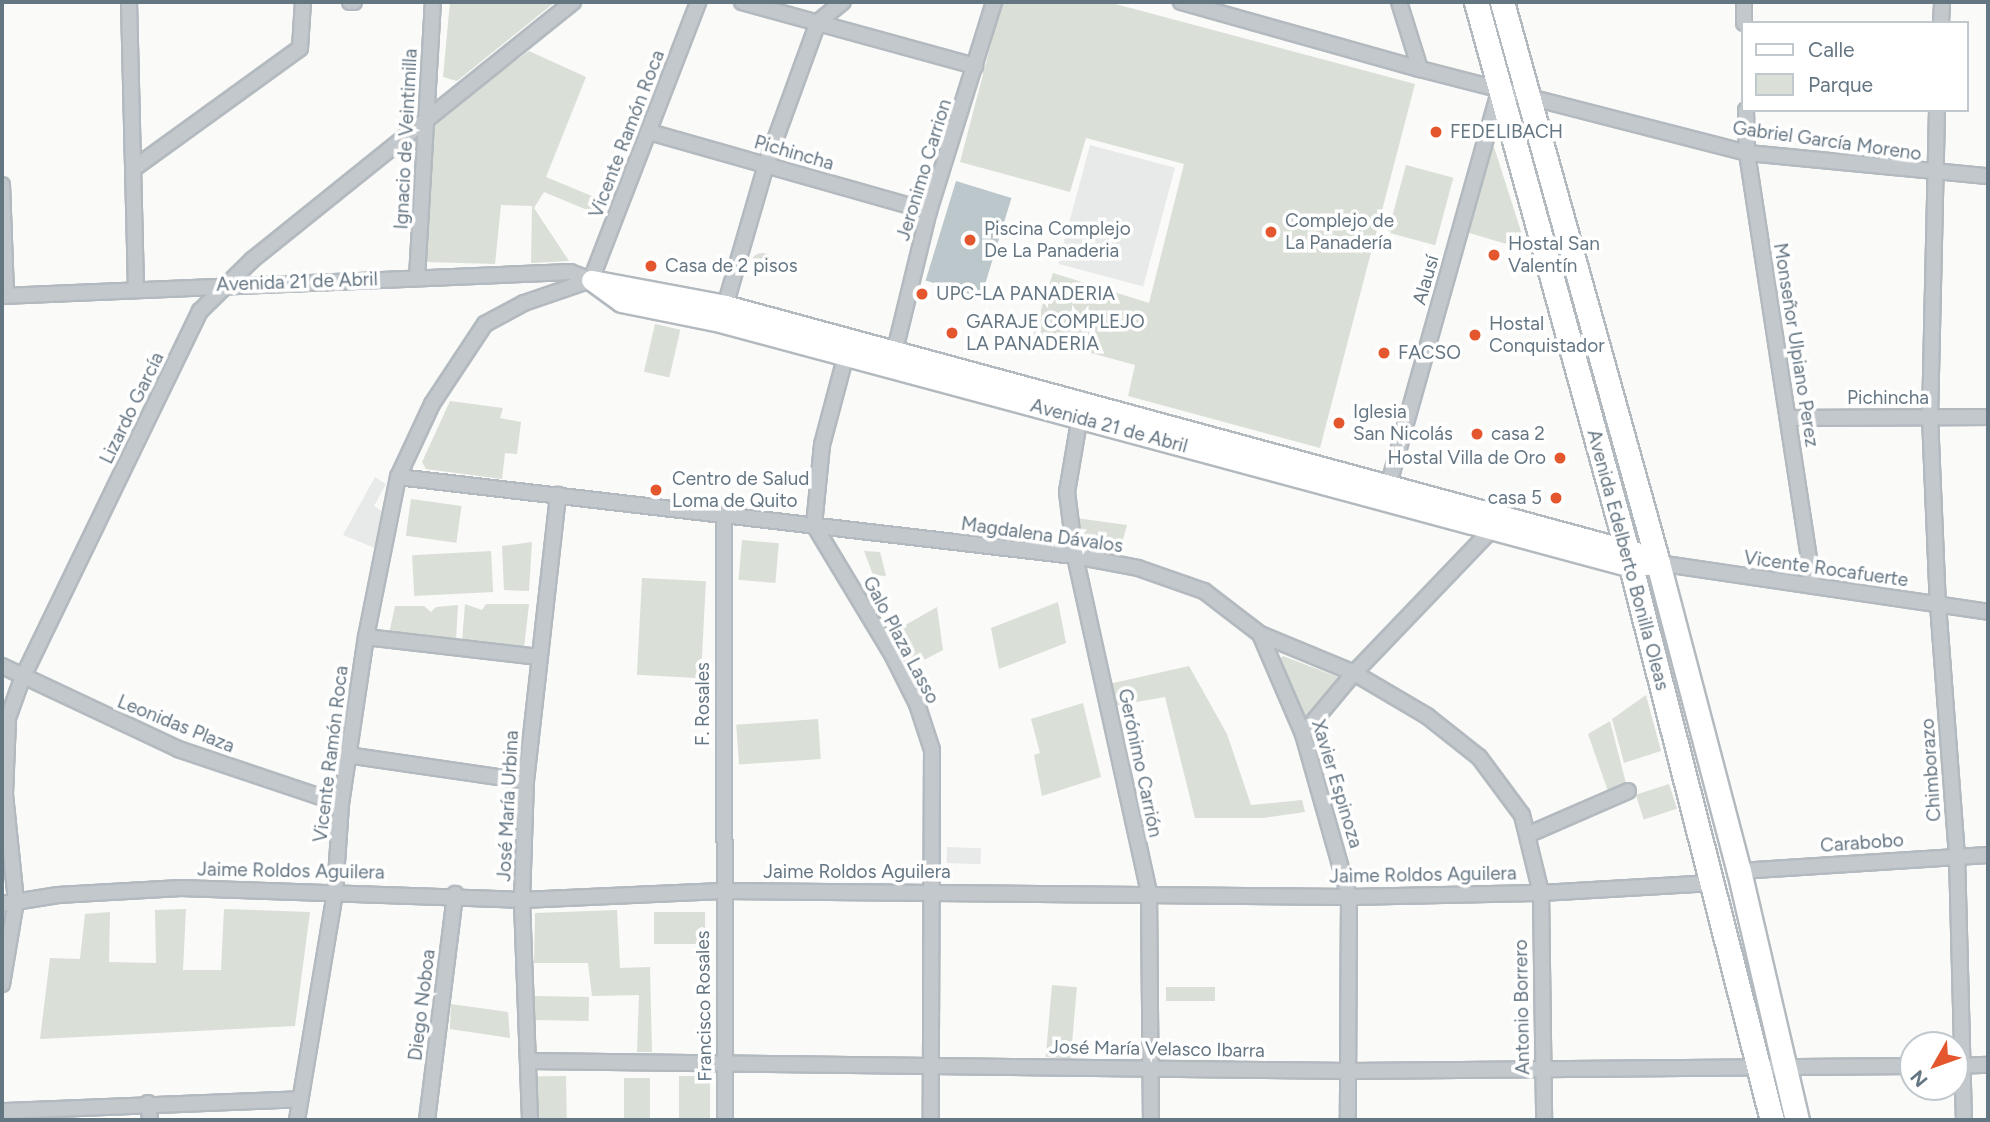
<!DOCTYPE html>
<html>
<head>
<meta charset="utf-8">
<style>
  body { margin:0 }
  #map { position:relative; width:1990px; height:1122px; overflow:hidden; background:#fafaf8; font-family:Figtree,sans-serif }
  div>[style] { position:absolute }
  [style*='--x'] { left:calc(var(--x)*1px); top:calc(var(--y)*1px); width:calc(var(--w)*1px); rotate:calc(var(--a)*1deg) }
  .built>* { inset:0; background:#e8e9e9; transform-origin:0 0 }
  .green>* { inset:0; background:#dadfd7; transform-origin:0 0 }
  .round { border-radius:50% }
  .water>* { inset:0; background:#bbc7cb; transform-origin:0 0 }
  .roads { filter:drop-shadow(2px 0 #b3babf) drop-shadow(-2px 0 #b3babf) drop-shadow(0 2px #b3babf) drop-shadow(0 -2px #b3babf) }
  .street>* { height:14px; margin:-7px; padding:0 7px; transform-origin:7px; border-radius:7px; background:#c3c8cc }
  .secondary>* { height:19px; margin:-9.5px; padding:0 9.5px; transform-origin:9.5px; border-radius:9.5px; background:#fff }
  .primary>* { height:23px; margin:-11.5px; padding:0 11.5px; transform-origin:11.5px; border-radius:11.5px; background:#fff }
  .dots>* { width:19px; height:19px; translate:-50% -50%; box-sizing:border-box; border:4px solid #fff; border-radius:50% }
  span { translate:-50% -50%; white-space:nowrap; text-align:center; line-height:1.15; -webkit-text-stroke:7px #fff; paint-order:stroke }
  .poi-label { font-size:19px; color:#657683 }
  .left { translate:0 -50%; text-align:left }
  .right { translate:-100% -50%; text-align:right }
  .street-label { font-size:19px; color:#657683 }
  .frame { position:absolute; inset:0; border:4px solid #657683; pointer-events:none }
  .legend { position:absolute; left:1741px; top:21px; width:228px; height:91px; box-sizing:border-box; background:#fff; border:2px solid #c1c8cd; margin:0; padding:9px 12px; list-style:none; font-size:21px; color:#657683 }
  .legend li { display:flex; align-items:center; gap:14px; height:35px }
  .legend b { width:35px; border:2px solid #c1c8cd }
  .north { position:absolute; left:1899px; top:1031px; width:70px; height:70px; box-sizing:border-box; background:#fff; border:2px solid #c1c8cd; border-radius:50%; rotate:230deg; font-size:19px; font-weight:700; line-height:28px; text-align:center; color:#657683 }
  .north::after { content:''; display:block; margin:auto; width:24px; height:32px; background:#e4572e; clip-path:polygon(50% 0,100% 100%,50% 72%,0 100%) }
</style>
</head>
<body>
<div id="map">
  <div class="built">
    <div style="left:1090px;top:145px;width:88px;height:123px;rotate:15deg"></div>
    <div style="clip-path:polygon(375px 477px,386px 484px,374px 506px,382px 511px,375px 548px,343px 535px)"></div>
    <div style="left:947px;top:847px;width:34px;height:16px;rotate:2deg"></div>
  </div>
  <div class="green">
    <div style="clip-path:polygon(450px 2px,555px 2px,457px 81px,443px 77px)"></div>
    <div style="clip-path:polygon(1002px 2px,1108px 2px,1415px 84px,1320px 448px,1128px 396px,1135px 365px,1032px 337px,1053px 273px,1149px 303px,1184px 164px,1086px 138px,1070px 192px,960px 162px)"></div>
    <div style="clip-path:polygon(529px 51px,586px 77px,546px 177px,599px 199px,592px 212px,544px 192px,534px 208px,569px 261px,531px 263px,532px 206px,501px 205px,495px 264px,427px 262px,433px 122px)"></div>
    <div style="clip-path:polygon(1487px 147px,1494px 147px,1527px 250px,1466px 232px)"></div>
    <div style="left:1406px;top:165px;width:49px;height:70px;rotate:15deg"></div>
    <div class="round" style="left:751px;top:253px;width:22px;height:22px"></div>
    <div style="left:655px;top:324px;width:26px;height:49px;rotate:13deg"></div>
    <div style="clip-path:polygon(450px 401px,503px 408px,500px 418px,521px 422px,517px 454px,505px 453px,502px 479px,426px 469px,422px 462px)"></div>
    <div style="left:411px;top:499px;width:51px;height:37px;rotate:8deg"></div>
    <div style="clip-path:polygon(1076px 518px,1127px 525px,1119px 554px,1082px 551px)"></div>
    <div style="left:742px;top:540px;width:37px;height:40px;rotate:5deg"></div>
    <div style="clip-path:polygon(532px 542px,529px 591px,504px 590px,502px 546px)"></div>
    <div style="left:491px;top:551px;width:41px;height:79px;rotate:87deg"></div>
    <div style="clip-path:polygon(864px 551px,880px 552px,886px 576px,873px 575px)"></div>
    <div style="left:642px;top:578px;width:64px;height:97px;rotate:3deg"></div>
    <div style="clip-path:polygon(1058px 602px,1066px 643px,999px 669px,991px 628px)"></div>
    <div style="clip-path:polygon(465px 604px,482px 610px,486px 604px,529px 604px,524px 648px,462px 641px)"></div>
    <div style="clip-path:polygon(458px 605px,456px 641px,389px 634px,395px 606px,424px 606px,431px 612px,436px 607px)"></div>
    <div style="clip-path:polygon(937px 607px,943px 650px,903px 671px,886px 636px)"></div>
    <div style="clip-path:polygon(1283px 656px,1338px 677px,1340px 683px,1304px 720px,1279px 659px)"></div>
    <div style="clip-path:polygon(1189px 666px,1227px 734px,1251px 805px,1302px 800px,1305px 812px,1263px 818px,1195px 818px,1165px 697px,1113px 706px,1109px 684px)"></div>
    <div style="clip-path:polygon(1646px 695px,1661px 751px,1624px 763px,1612px 719px)"></div>
    <div style="clip-path:polygon(1083px 703px,1101px 777px,1042px 796px,1034px 755px,1040px 753px,1031px 719px)"></div>
    <div style="left:818px;top:719px;width:40px;height:82px;rotate:86deg"></div>
    <div style="clip-path:polygon(1610px 721px,1628px 791px,1610px 797px,1588px 734px)"></div>
    <div style="left:1669px;top:784px;width:26px;height:35px;rotate:72deg"></div>
    <div style="clip-path:polygon(186px 909px,183px 970px,221px 970px,224px 909px,310px 912px,295px 1026px,40px 1039px,50px 958px,80px 959px,85px 914px,110px 912px,109px 962px,156px 963px,155px 910px)"></div>
    <div style="clip-path:polygon(617px 910px,620px 968px,650px 967px,652px 1052px,637px 1052px,639px 995px,592px 996px,588px 963px,534px 963px,535px 913px)"></div>
    <div style="left:654px;top:912px;width:51px;height:32px"></div>
    <div style="left:1052px;top:985px;width:25px;height:72px;rotate:5deg"></div>
    <div style="left:1166px;top:987px;width:49px;height:14px"></div>
    <div style="left:535px;top:996px;width:54px;height:24px;rotate:1deg"></div>
    <div style="clip-path:polygon(451px 1004px,508px 1012px,510px 1038px,450px 1029px)"></div>
    <div style="left:566px;top:1076px;width:44px;height:31px;rotate:89deg"></div>
    <div style="left:679px;top:1076px;width:31px;height:44px"></div>
    <div style="left:624px;top:1078px;width:26px;height:42px"></div>
  </div>
  <div class="water">
    <div style="left:956px;top:181px;width:58px;height:104px;rotate:17deg"></div>
  </div>
  <div class="roads">
    <div class="street">
      <div style="--x:129;--y:2;--w:288;--a:88.6"></div>
      <div style="--x:350;--y:2;--w:4;--a:0"></div>
      <div style="--x:742;--y:2;--w:242;--a:15.4"></div>
      <div style="--x:1181;--y:2;--w:248;--a:15.7"></div>
      <div style="--x:1420;--y:69;--w:338;--a:14.4"></div>
      <div style="--x:1747;--y:153;--w:242;--a:5.5"></div>
      <div style="--x:1399;--y:2;--w:70;--a:72.6"></div>
      <div style="--x:1744;--y:2;--w:21;--a:90"></div>
      <div style="--x:1941;--y:23;--w:21;--a:-87"></div>
      <div style="--x:1746;--y:110;--w:43;--a:88.7"></div>
      <div style="--x:1747;--y:153;--w:438;--a:81.3"></div>
      <div style="--x:1937;--y:110;--w:307;--a:91.3"></div>
      <div style="--x:1930;--y:417;--w:187;--a:87.6"></div>
      <div style="--x:1938;--y:604;--w:252;--a:85.7"></div>
      <div style="--x:1957;--y:855;--w:265;--a:88.5"></div>
      <div style="--x:649;--y:132;--w:291;--a:15.8"></div>
      <div style="--x:133;--y:169;--w:206;--a:-35.9"></div>
      <div style="--x:300;--y:48;--w:46;--a:-86.3"></div>
      <div style="--x:2;--y:185;--w:111;--a:87.9"></div>
      <div style="--x:417;--y:278;--w:276;--a:-86.7"></div>
      <div style="--x:591;--y:280;--w:298;--a:-68.9"></div>
      <div style="--x:2;--y:296;--w:569;--a:-2.42"></div>
      <div style="--x:570;--y:272;--w:22;--a:21"></div>
      <div style="--x:723;--y:313;--w:154;--a:-73.8"></div>
      <div style="--x:766;--y:165;--w:152;--a:-70"></div>
      <div style="--x:818;--y:22;--w:32;--a:-39"></div>
      <div style="--x:848;--y:347;--w:101;--a:104.9"></div>
      <div style="--x:822;--y:445;--w:80;--a:95.7"></div>
      <div style="--x:814;--y:525;--w:153;--a:58.9"></div>
      <div style="--x:893;--y:656;--w:54;--a:63.4"></div>
      <div style="--x:917;--y:704;--w:48;--a:71.9"></div>
      <div style="--x:932;--y:750;--w:370;--a:90.2"></div>
      <div style="--x:895;--y:350;--w:143;--a:-76.3"></div>
      <div style="--x:929;--y:211;--w:219;--a:-72.7"></div>
      <div style="--x:1081;--y:410;--w:83;--a:99.7"></div>
      <div style="--x:1067;--y:492;--w:64;--a:82.9"></div>
      <div style="--x:1075;--y:556;--w:345;--a:77.6"></div>
      <div style="--x:1149;--y:893;--w:227;--a:89.5"></div>
      <div style="--x:1788;--y:418;--w:200;--a:-0.3"></div>
      <div style="--x:398;--y:477;--w:682;--a:6.66"></div>
      <div style="--x:1075;--y:556;--w:64;--a:10.8"></div>
      <div style="--x:1138;--y:568;--w:70;--a:19.2"></div>
      <div style="--x:1204;--y:591;--w:71;--a:37.5"></div>
      <div style="--x:1260;--y:634;--w:102;--a:22.5"></div>
      <div style="--x:1354;--y:673;--w:85;--a:30.5"></div>
      <div style="--x:1427;--y:716;--w:66;--a:38.3"></div>
      <div style="--x:1479;--y:757;--w:72;--a:53.4"></div>
      <div style="--x:1522;--y:815;--w:80;--a:76.3"></div>
      <div style="--x:1541;--y:893;--w:227;--a:89.2"></div>
      <div style="--x:1386;--y:494;--w:418;--a:-74.3"></div>
      <div style="--x:724;--y:516;--w:604;--a:89.91"></div>
      <div style="--x:1658;--y:563;--w:334;--a:8.4"></div>
      <div style="--x:1260;--y:634;--w:109;--a:66.7"></div>
      <div style="--x:1303;--y:734;--w:169;--a:74.2"></div>
      <div style="--x:1349;--y:897;--w:223;--a:90.3"></div>
      <div style="--x:366;--y:637;--w:174;--a:6.6"></div>
      <div style="--x:2;--y:666;--w:195;--a:25.2"></div>
      <div style="--x:178;--y:749;--w:172;--a:18.6"></div>
      <div style="--x:1303;--y:734;--w:80;--a:-50.1"></div>
      <div style="--x:1354;--y:673;--w:208;--a:-46.2"></div>
      <div style="--x:347;--y:755;--w:181;--a:8.3"></div>
      <div style="--x:1527;--y:835;--w:110;--a:-23.5"></div>
      <div style="--x:1739;--y:871;--w:250;--a:-3.7"></div>
      <div style="--x:2;--y:904;--w:57;--a:-9.1"></div>
      <div style="--x:58;--y:895;--w:123;--a:-3.3"></div>
      <div style="--x:181;--y:888;--w:341;--a:2"></div>
      <div style="--x:522;--y:900;--w:200;--a:-2.6"></div>
      <div style="--x:722;--y:891;--w:627;--a:0.55"></div>
      <div style="--x:1349;--y:897;--w:192;--a:-1.2"></div>
      <div style="--x:1541;--y:893;--w:172;--a:-3.3"></div>
      <div style="--x:2;--y:984;--w:84;--a:-80.4"></div>
      <div style="--x:16;--y:901;--w:108;--a:-95.9"></div>
      <div style="--x:5;--y:794;--w:76;--a:-87.7"></div>
      <div style="--x:8;--y:718;--w:41;--a:-70.3"></div>
      <div style="--x:22;--y:679;--w:409;--a:-64.2"></div>
      <div style="--x:200;--y:311;--w:73;--a:-44.4"></div>
      <div style="--x:252;--y:260;--w:412;--a:-38.8"></div>
      <div style="--x:528;--y:1061;--w:822;--a:0.7"></div>
      <div style="--x:1350;--y:1071;--w:563;--a:-0.51"></div>
      <div style="--x:1955;--y:1066;--w:33;--a:-2"></div>
      <div style="--x:148;--y:1103;--w:17;--a:83"></div>
      <div style="--x:6;--y:1111;--w:294;--a:-2.3"></div>
      <div style="--x:297;--y:1120;--w:231;--a:-80.5"></div>
      <div style="--x:335;--y:892;--w:88;--a:-86.1"></div>
      <div style="--x:341;--y:804;--w:169;--a:-81.5"></div>
      <div style="--x:366;--y:637;--w:163;--a:-78.7"></div>
      <div style="--x:398;--y:477;--w:81;--a:-65"></div>
      <div style="--x:432;--y:404;--w:96;--a:-56.5"></div>
      <div style="--x:485;--y:324;--w:44;--a:-28.3"></div>
      <div style="--x:524;--y:303;--w:71;--a:-18.9"></div>
      <div style="--x:427;--y:1120;--w:228;--a:-82.9"></div>
      <div style="--x:530;--y:1120;--w:220;--a:-92.1"></div>
      <div style="--x:522;--y:900;--w:119;--a:-88.1"></div>
      <div style="--x:526;--y:781;--w:288;--a:-83.6"></div>
    </div>
    <div class="secondary">
      <div style="--x:591;--y:280;--w:37;--a:36"></div>
      <div style="--x:621;--y:302;--w:101;--a:11.4"></div>
      <div style="--x:720;--y:322;--w:943;--a:15.05"></div>
      <div style="--x:1631;--y:567;--w:27;--a:-8"></div>
      <div style="--x:592;--y:280;--w:135;--a:10.6"></div>
      <div style="--x:725;--y:305;--w:944;--a:15.17"></div>
    </div>
    <div class="primary">
      <div style="--x:1476;--y:2;--w:565;--a:74.61"></div>
      <div style="--x:1626;--y:547;--w:591;--a:75.71"></div>
      <div style="--x:1502;--y:2;--w:582;--a:74.46"></div>
      <div style="--x:1658;--y:563;--w:318;--a:75.3"></div>
      <div style="--x:1739;--y:871;--w:256;--a:76.9"></div>
    </div>
  </div>
  <div class="dots">
    <div style="left:1436px;top:132px;background:#e4572e"></div>
    <div style="left:1271px;top:232px;background:#e4572e"></div>
    <div style="left:970px;top:240px;background:#e4572e"></div>
    <div style="left:1494px;top:255px;background:#e4572e"></div>
    <div style="left:651px;top:266px;background:#e4572e"></div>
    <div style="left:922px;top:294px;background:#e4572e"></div>
    <div style="left:952px;top:333px;background:#e4572e"></div>
    <div style="left:1475px;top:335px;background:#e4572e"></div>
    <div style="left:1384px;top:353px;background:#e4572e"></div>
    <div style="left:1339px;top:423px;background:#e4572e"></div>
    <div style="left:1477px;top:434px;background:#e4572e"></div>
    <div style="left:1560px;top:458px;background:#e4572e"></div>
    <div style="left:656px;top:490px;background:#e4572e"></div>
    <div style="left:1556px;top:498px;background:#e4572e"></div>
  </div>
  <div class="poi-label">
    <span class="left" style="left:1450px;top:132px">FEDELIBACH</span>
    <span class="left" style="left:1285px;top:232px">Complejo de<br>La Panadería</span>
    <span class="left" style="left:984px;top:240px">Piscina Complejo<br>De La Panaderia</span>
    <span class="left" style="left:1508px;top:255px">Hostal San<br>Valentín</span>
    <span class="left" style="left:665px;top:266px">Casa de 2 pisos</span>
    <span class="left" style="left:936px;top:294px">UPC-LA PANADERIA</span>
    <span class="left" style="left:966px;top:333px">GARAJE COMPLEJO<br>LA PANADERIA</span>
    <span class="left" style="left:1489px;top:335px">Hostal<br>Conquistador</span>
    <span class="left" style="left:1398px;top:353px">FACSO</span>
    <span class="left" style="left:1353px;top:423px">Iglesia<br>San Nicolás</span>
    <span class="left" style="left:1491px;top:434px">casa 2</span>
    <span class="right" style="left:1546px;top:458px">Hostal Villa de Oro</span>
    <span class="left" style="left:672px;top:490px">Centro de Salud<br>Loma de Quito</span>
    <span class="right" style="left:1542px;top:498px">casa 5</span>
  </div>
  <div class="street-label">
    <span style="left:627px;top:134px;rotate:-69deg">Vicente Ramón Roca</span>
    <span style="left:406px;top:139px;rotate:-87deg">Ignacio de Veintimilla</span>
    <span style="left:1827px;top:141px;rotate:8deg">Gabriel García Moreno</span>
    <span style="left:794px;top:153px;rotate:16deg">Pichincha</span>
    <span style="left:924px;top:170px;rotate:-73deg">Jeronimo Carrion</span>
    <span style="left:1426px;top:280px;rotate:-74deg">Alausí</span>
    <span style="left:297px;top:282px;rotate:-2deg">Avenida 21 de Abril</span>
    <span style="left:1796px;top:345px;rotate:81deg">Monseñor Ulpiano Perez</span>
    <span style="left:1888px;top:398px">Pichincha</span>
    <span style="left:132px;top:408px;rotate:-64deg">Lizardo García</span>
    <span style="left:1109px;top:426px;rotate:15deg">Avenida 21 de Abril</span>
    <span style="left:1042px;top:535px;rotate:8deg">Magdalena Dávalos</span>
    <span style="left:1628px;top:560px;rotate:75deg">Avenida Edelberto Bonilla Oleas</span>
    <span style="left:1826px;top:569px;rotate:8deg">Vicente Rocafuerte</span>
    <span style="left:901px;top:640px;rotate:62deg">Galo Plaza Lasso</span>
    <span style="left:703px;top:704px;rotate:-90deg">F. Rosales</span>
    <span style="left:176px;top:724px;rotate:22deg">Leonidas Plaza</span>
    <span style="left:331px;top:754px;rotate:-83deg">Vicente Ramón Roca</span>
    <span style="left:1140px;top:763px;rotate:78deg">Gerónimo Carrión</span>
    <span style="left:1931px;top:770px;rotate:-94deg">Chimborazo</span>
    <span style="left:1337px;top:784px;rotate:73deg">Xavier Espinoza</span>
    <span style="left:508px;top:806px;rotate:-87deg">José María Urbina</span>
    <span style="left:1862px;top:843px;rotate:-4deg">Carabobo</span>
    <span style="left:291px;top:871px;rotate:1deg">Jaime Roldos Aguilera</span>
    <span style="left:857px;top:872px">Jaime Roldos Aguilera</span>
    <span style="left:1423px;top:875px;rotate:-1deg">Jaime Roldos Aguilera</span>
    <span style="left:422px;top:1005px;rotate:-83deg">Diego Noboa</span>
    <span style="left:704px;top:1006px;rotate:-91deg">Francisco Rosales</span>
    <span style="left:1522px;top:1007px;rotate:-91deg">Antonio Borrero</span>
    <span style="left:1157px;top:1049px;rotate:1deg">José María Velasco Ibarra</span>
  </div>
  <div class="frame"></div>
  <ul class="legend">
  <li><b style="height:9px;background:#fff"></b>Calle</li>
  <li><b style="height:19px;background:#dadfd7"></b>Parque</li>
  </ul>
  <div class="north">N</div>
</div>
</body>
</html>
